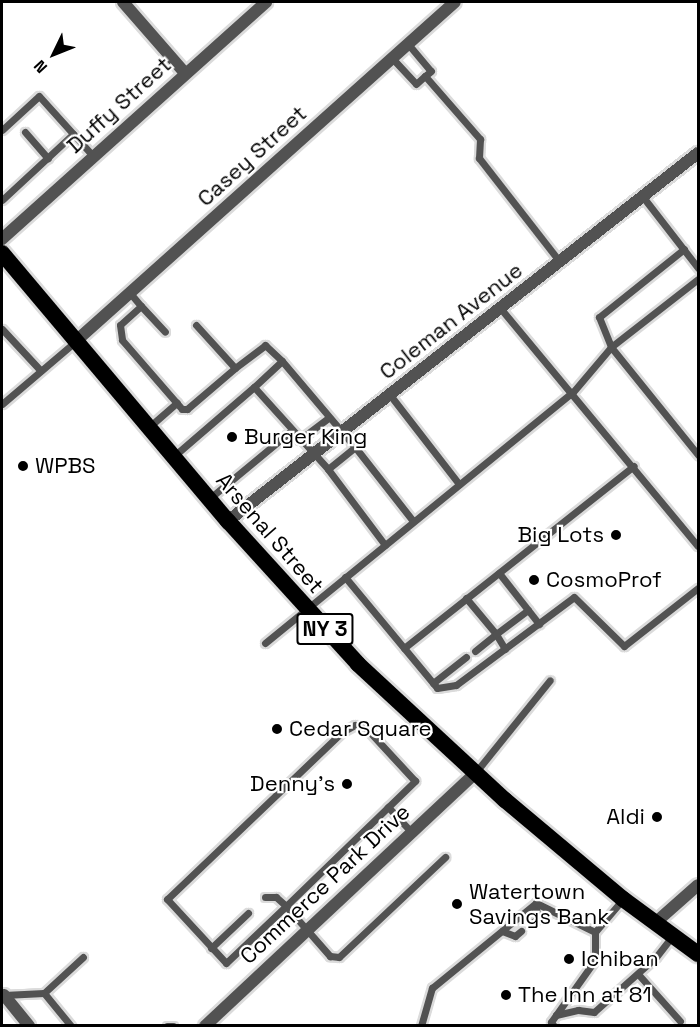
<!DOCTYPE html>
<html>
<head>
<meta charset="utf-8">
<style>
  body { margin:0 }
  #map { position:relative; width:700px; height:1027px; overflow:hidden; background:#fff; font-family:"Space Grotesk",sans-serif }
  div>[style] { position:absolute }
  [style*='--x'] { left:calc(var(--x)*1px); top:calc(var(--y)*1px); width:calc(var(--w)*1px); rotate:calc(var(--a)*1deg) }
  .roads { filter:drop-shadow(2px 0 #dbdbdb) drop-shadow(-2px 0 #dbdbdb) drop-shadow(0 2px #dbdbdb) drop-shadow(0 -2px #dbdbdb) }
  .service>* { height:7px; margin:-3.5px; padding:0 3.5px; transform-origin:3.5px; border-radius:3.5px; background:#525252 }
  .minor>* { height:12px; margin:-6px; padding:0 6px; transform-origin:6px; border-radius:6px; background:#525252 }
  .trunk>* { height:16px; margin:-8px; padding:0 8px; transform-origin:8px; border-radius:8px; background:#000 }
  .dots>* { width:16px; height:16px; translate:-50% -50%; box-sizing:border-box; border:3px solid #fff; border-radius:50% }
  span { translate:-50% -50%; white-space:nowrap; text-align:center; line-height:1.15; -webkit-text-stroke:4.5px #fff; paint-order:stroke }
  .shield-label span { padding:2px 4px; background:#fff; border:2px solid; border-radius:4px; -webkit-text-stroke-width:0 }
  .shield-label { font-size:21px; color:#000; font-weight:700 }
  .street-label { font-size:22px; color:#000 }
  .poi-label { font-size:22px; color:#000 }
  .left { translate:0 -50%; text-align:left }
  .right { translate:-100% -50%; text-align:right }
  .frame { position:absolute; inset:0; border:3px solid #000; pointer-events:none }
  .north { position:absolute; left:24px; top:24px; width:60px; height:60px; -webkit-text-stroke:4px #fff; paint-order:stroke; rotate:227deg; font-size:16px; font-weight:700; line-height:24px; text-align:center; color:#000 }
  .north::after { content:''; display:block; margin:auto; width:21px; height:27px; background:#000; clip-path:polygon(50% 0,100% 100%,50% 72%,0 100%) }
</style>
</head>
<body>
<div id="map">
  <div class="roads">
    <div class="service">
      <div style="--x:408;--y:44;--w:35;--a:50"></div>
      <div style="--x:431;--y:71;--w:8;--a:140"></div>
      <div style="--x:392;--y:58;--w:35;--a:47"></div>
      <div style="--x:416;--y:84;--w:12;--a:-42"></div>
      <div style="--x:425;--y:76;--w:84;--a:48.9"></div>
      <div style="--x:480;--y:139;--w:19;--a:93"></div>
      <div style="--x:479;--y:158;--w:132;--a:52.1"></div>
      <div style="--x:2;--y:130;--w:50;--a:-42.6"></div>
      <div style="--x:39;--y:96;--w:81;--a:48"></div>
      <div style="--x:25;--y:132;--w:35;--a:49"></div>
      <div style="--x:643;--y:197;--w:90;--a:52.2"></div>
      <div style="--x:2;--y:200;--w:97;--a:-42.9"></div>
      <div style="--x:684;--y:249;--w:109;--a:141.3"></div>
      <div style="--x:599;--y:317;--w:32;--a:68"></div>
      <div style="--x:611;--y:347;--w:139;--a:51.1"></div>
      <div style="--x:130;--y:293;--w:17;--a:50"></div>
      <div style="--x:141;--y:306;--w:28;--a:138"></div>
      <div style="--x:120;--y:325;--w:15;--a:82"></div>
      <div style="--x:122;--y:340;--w:91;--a:49"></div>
      <div style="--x:182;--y:409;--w:5;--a:0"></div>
      <div style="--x:187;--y:409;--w:63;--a:-40.5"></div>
      <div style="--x:141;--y:306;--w:35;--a:47"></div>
      <div style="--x:501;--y:309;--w:308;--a:50.3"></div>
      <div style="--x:196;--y:325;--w:58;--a:47.8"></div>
      <div style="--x:235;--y:368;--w:38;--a:-37"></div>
      <div style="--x:265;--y:345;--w:23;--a:43"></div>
      <div style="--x:2;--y:329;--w:57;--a:47.1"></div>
      <div style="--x:254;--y:387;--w:38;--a:-43"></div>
      <div style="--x:282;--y:361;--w:113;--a:49.7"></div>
      <div style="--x:390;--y:395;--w:113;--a:52.2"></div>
      <div style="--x:2;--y:404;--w:97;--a:-40.4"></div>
      <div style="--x:149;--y:427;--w:37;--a:-41"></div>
      <div style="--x:299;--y:440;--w:36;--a:-37"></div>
      <div style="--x:174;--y:456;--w:106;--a:-40.8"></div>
      <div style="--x:254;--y:387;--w:110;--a:47.9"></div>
      <div style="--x:210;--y:498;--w:105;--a:-39.6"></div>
      <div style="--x:385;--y:545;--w:95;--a:-126.9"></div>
      <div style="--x:328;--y:469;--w:35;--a:-39"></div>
      <div style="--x:355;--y:447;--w:94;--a:51.9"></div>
      <div style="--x:499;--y:573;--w:65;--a:51.9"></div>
      <div style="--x:345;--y:577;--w:144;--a:50.3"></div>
      <div style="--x:437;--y:688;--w:19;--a:-9"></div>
      <div style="--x:456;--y:685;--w:147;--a:-36.7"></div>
      <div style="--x:574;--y:597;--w:70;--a:44.4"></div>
      <div style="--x:624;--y:646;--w:94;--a:-38.1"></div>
      <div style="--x:466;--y:598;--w:47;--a:50.2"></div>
      <div style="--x:496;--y:634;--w:27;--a:141"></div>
      <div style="--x:265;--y:643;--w:397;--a:-39.2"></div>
      <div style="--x:573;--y:392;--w:59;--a:-49.8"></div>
      <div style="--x:611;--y:347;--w:110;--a:-38"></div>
      <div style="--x:404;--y:648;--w:293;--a:-38.4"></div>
      <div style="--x:505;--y:649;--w:17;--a:-121"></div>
      <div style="--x:496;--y:634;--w:40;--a:-37"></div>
      <div style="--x:433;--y:683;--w:42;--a:-38.2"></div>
      <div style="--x:475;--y:773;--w:119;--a:-51.1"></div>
      <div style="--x:388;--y:807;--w:34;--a:47"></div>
      <div style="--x:265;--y:897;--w:11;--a:0"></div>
      <div style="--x:276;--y:897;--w:13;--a:42"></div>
      <div style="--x:286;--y:906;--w:180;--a:-44.1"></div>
      <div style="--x:415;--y:781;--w:75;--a:-132.8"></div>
      <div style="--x:364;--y:726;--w:9;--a:-174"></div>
      <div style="--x:355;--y:725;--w:15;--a:152"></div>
      <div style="--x:342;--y:732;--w:242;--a:136.3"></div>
      <div style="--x:167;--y:899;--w:87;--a:47.3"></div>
      <div style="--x:226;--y:963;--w:83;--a:-43.5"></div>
      <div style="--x:286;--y:906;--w:67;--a:48.7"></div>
      <div style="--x:330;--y:956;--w:9;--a:6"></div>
      <div style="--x:339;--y:957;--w:146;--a:-43.3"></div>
      <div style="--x:532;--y:923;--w:6;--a:-39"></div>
      <div style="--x:537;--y:919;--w:16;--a:-94"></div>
      <div style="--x:502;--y:931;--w:14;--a:21"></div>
      <div style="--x:515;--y:936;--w:8;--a:-40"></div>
      <div style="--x:211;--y:948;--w:51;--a:-43.4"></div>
      <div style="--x:638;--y:974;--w:63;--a:48.2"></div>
      <div style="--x:44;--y:993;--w:53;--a:-42.7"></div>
      <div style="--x:4;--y:995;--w:40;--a:-2.9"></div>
      <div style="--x:44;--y:993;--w:43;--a:50.7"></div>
      <div style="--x:556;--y:1015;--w:23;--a:-13"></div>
      <div style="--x:578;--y:1010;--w:16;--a:7"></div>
      <div style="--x:594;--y:1012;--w:83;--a:-41.6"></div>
      <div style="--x:656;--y:957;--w:28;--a:-52"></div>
      <div style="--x:167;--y:1026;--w:6;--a:0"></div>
      <div style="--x:421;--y:1026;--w:40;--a:-74"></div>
      <div style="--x:432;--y:988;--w:134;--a:-39.3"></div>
      <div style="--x:536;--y:903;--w:66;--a:26.2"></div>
      <div style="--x:595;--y:932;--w:43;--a:-49.7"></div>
      <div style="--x:554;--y:1026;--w:5;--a:-127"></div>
      <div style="--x:551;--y:1022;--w:76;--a:-54.6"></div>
      <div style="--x:595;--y:960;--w:28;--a:-90"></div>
    </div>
    <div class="minor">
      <div style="--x:123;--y:2;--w:94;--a:48.9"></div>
      <div style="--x:2;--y:239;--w:355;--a:-41.9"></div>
      <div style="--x:76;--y:341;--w:508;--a:-41.81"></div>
      <div style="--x:228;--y:521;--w:597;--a:-38.06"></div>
      <div style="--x:655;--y:923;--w:57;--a:-41.5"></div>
      <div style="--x:4;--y:995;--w:40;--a:51"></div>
      <div style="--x:205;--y:1026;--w:370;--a:-43.1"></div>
    </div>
    <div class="trunk">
      <div style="--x:2;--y:253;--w:351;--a:49.9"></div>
      <div style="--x:228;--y:521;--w:193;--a:47.7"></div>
      <div style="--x:358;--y:664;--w:200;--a:42.8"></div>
      <div style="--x:505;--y:800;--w:154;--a:40"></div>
      <div style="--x:623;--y:899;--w:93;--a:36.3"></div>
    </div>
  </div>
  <div class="dots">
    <div style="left:232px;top:437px;background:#000"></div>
    <div style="left:23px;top:466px;background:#000"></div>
    <div style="left:616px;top:535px;background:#000"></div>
    <div style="left:534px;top:580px;background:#000"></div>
    <div style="left:277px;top:729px;background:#000"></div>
    <div style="left:347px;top:784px;background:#000"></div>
    <div style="left:657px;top:817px;background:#000"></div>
    <div style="left:457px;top:904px;background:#000"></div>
    <div style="left:569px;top:959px;background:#000"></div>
    <div style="left:506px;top:995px;background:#000"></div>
  </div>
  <div class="shield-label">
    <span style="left:325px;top:629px">NY 3</span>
  </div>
  <div class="street-label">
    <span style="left:119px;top:105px;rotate:-42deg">Duffy Street</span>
    <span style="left:252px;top:156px;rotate:-42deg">Casey Street</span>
    <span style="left:451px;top:321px;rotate:-38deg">Coleman Avenue</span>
    <span style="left:270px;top:533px;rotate:49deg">Arsenal Street</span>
    <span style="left:325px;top:884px;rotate:-43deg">Commerce Park Drive</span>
  </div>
  <div class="poi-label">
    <span class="left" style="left:244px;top:437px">Burger King</span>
    <span class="left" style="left:35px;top:466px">WPBS</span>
    <span class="right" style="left:604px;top:535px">Big Lots</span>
    <span class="left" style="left:546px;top:580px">CosmoProf</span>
    <span class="left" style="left:289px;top:729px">Cedar Square</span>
    <span class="right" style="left:335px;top:784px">Denny's</span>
    <span class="right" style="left:645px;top:817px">Aldi</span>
    <span class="left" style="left:469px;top:904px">Watertown<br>Savings Bank</span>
    <span class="left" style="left:581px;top:959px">Ichiban</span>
    <span class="left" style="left:518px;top:995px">The Inn at 81</span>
  </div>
  <div class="frame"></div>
  <div class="north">N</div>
</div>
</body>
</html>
